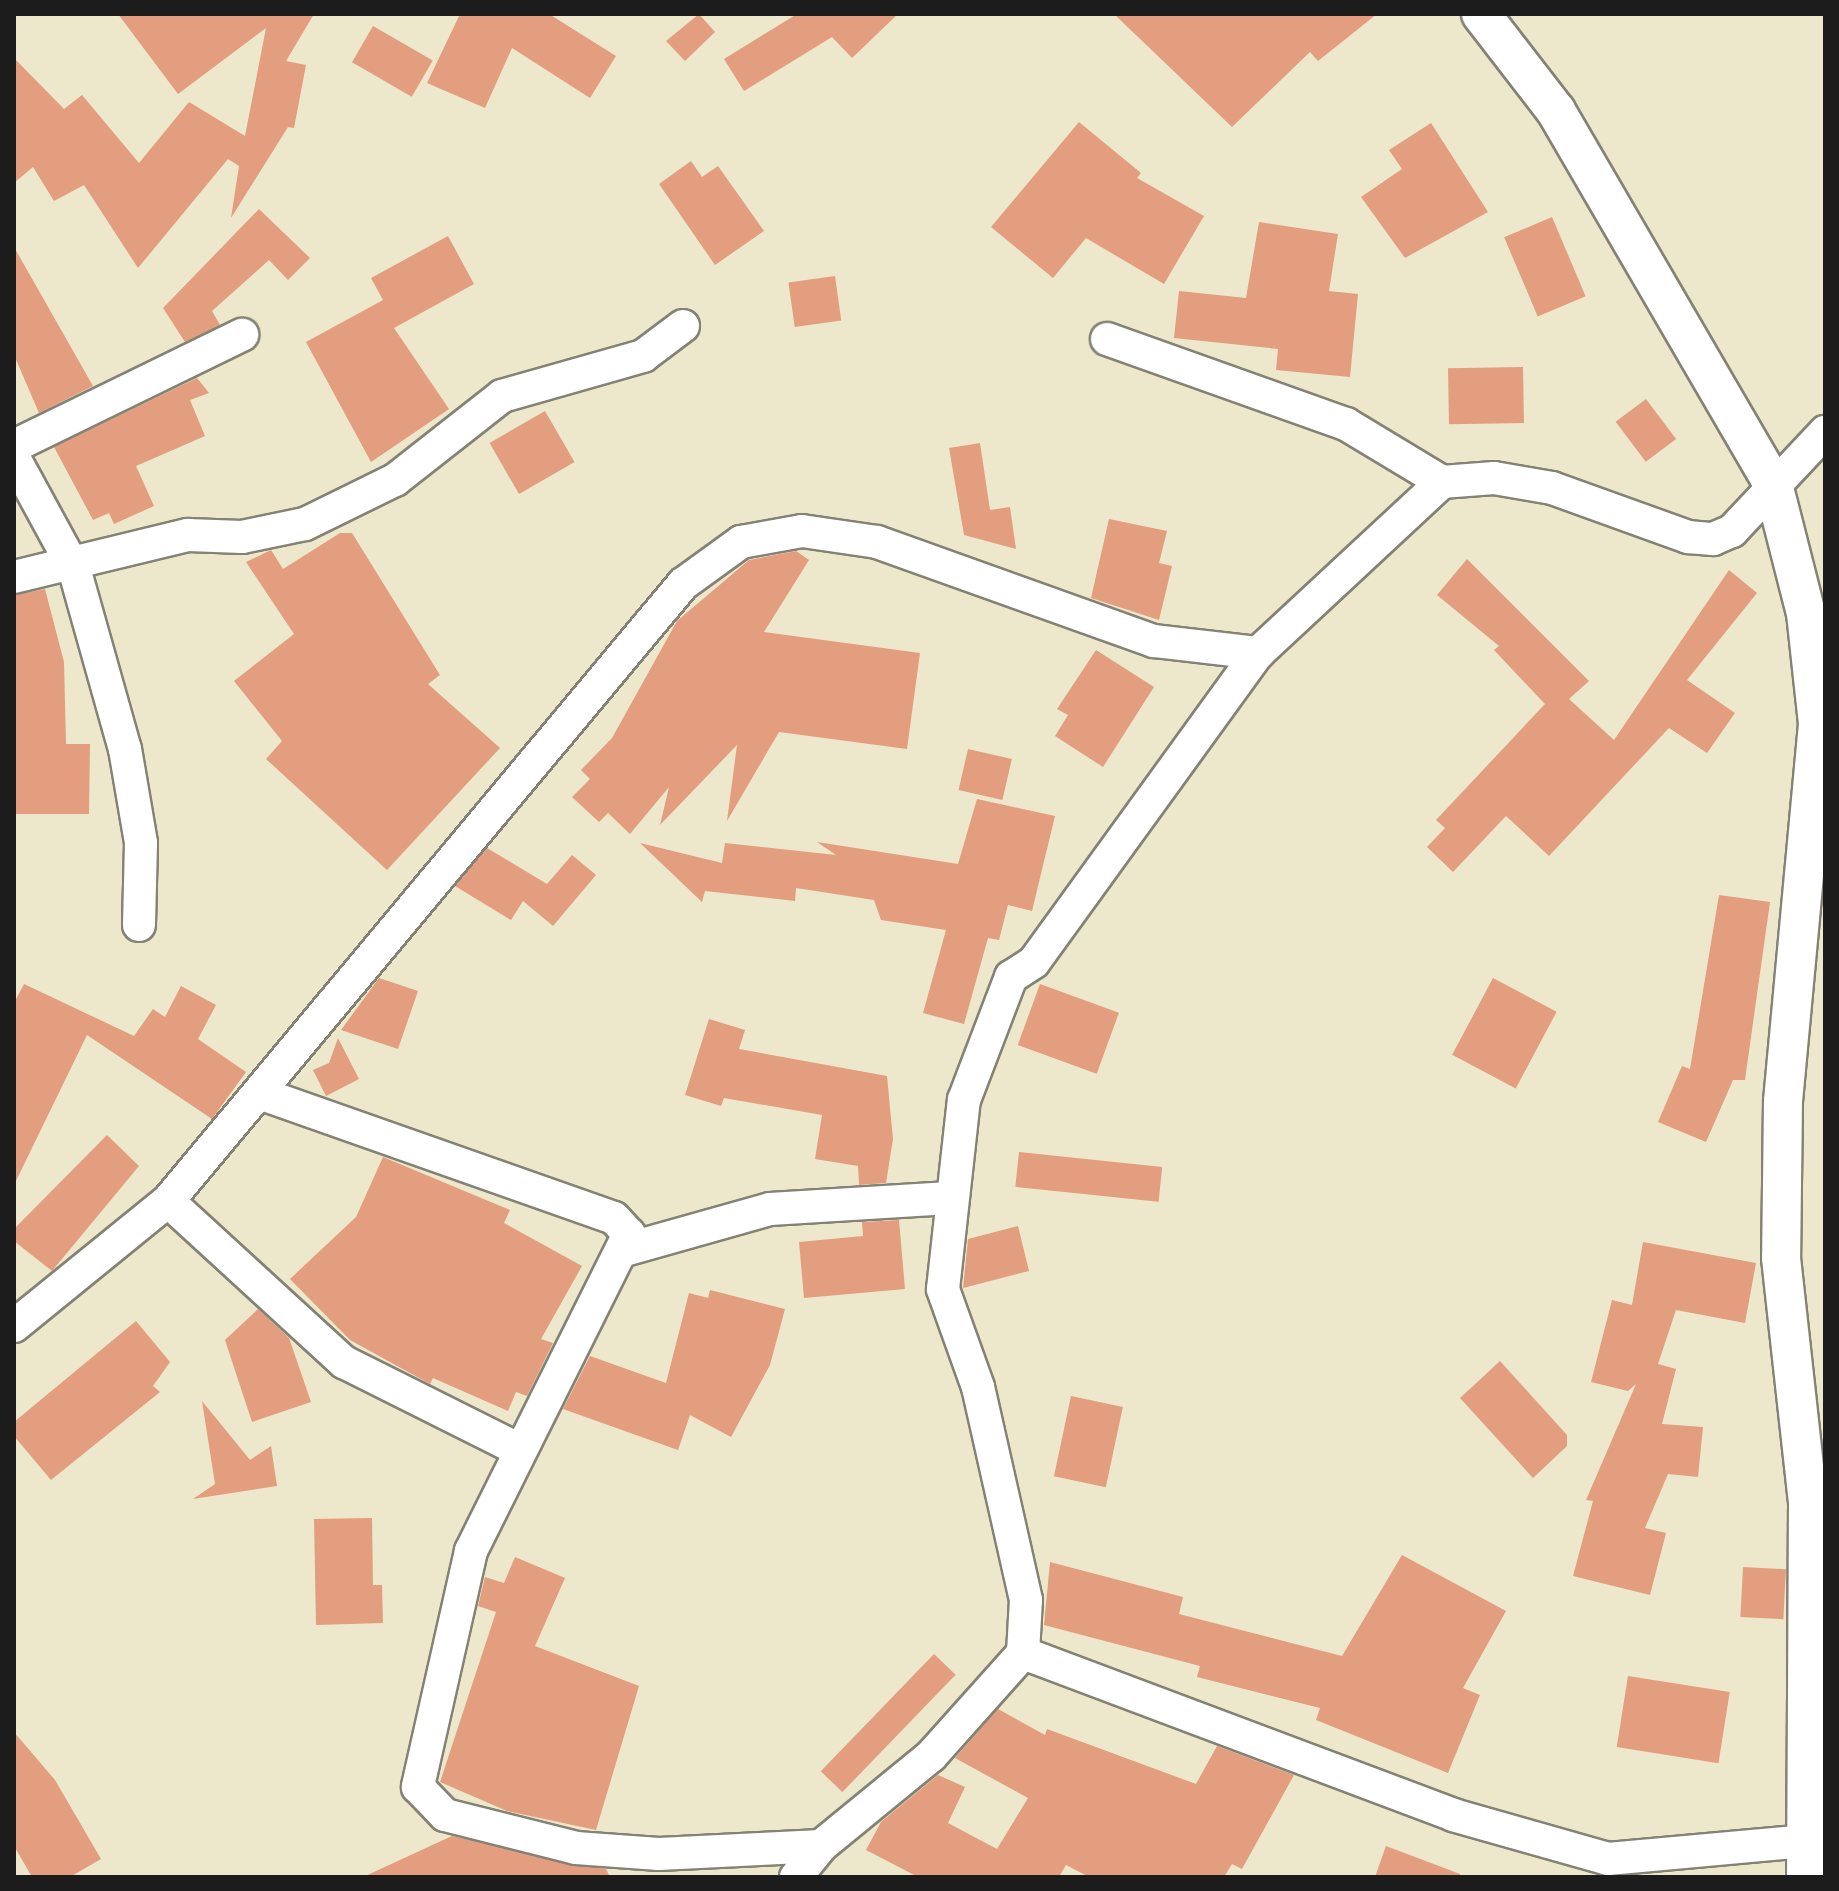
<!DOCTYPE html>
<html>
<head>
<meta charset="utf-8">
<style>
  body { margin:0 }
  #map { position:relative; width:1839px; height:1891px; overflow:hidden; background:#ede7cb; font-family:Mali,sans-serif }
  div>[style] { position:absolute }
  [style*='--x'] { left:calc(var(--x)*1px); top:calc(var(--y)*1px); width:calc(var(--w)*1px); rotate:calc(var(--a)*1deg) }
  .building>* { inset:0; background:#e29e7e; transform-origin:0 0 }
  .roads { filter:drop-shadow(2px 0 #848274) drop-shadow(-2px 0 #848274) drop-shadow(0 2px #848274) drop-shadow(0 -2px #848274) }
  .minor>* { height:32px; margin:-16px; padding:0 16px; transform-origin:16px; border-radius:16px; background:#fff }
  .tertiary>* { height:38px; margin:-19px; padding:0 19px; transform-origin:19px; border-radius:19px; background:#fff }
  span { translate:-50% -50%; white-space:nowrap; text-align:center; line-height:1.15; -webkit-text-stroke:6px #f7f3e8; paint-order:stroke }
  .frame { position:absolute; inset:0; border:16px solid #1c1c1c; pointer-events:none }
</style>
</head>
<body>
<div id="map">
  <div class="building">
    <div style="clip-path:polygon(118px 14px,314px 14px,286px 61px,306px 65px,294px 128px,288px 127px,231px 218px,239px 166px,228px 159px,138px 268px,84px 185px,54px 201px,33px 167px,14px 183px,14px 58px,64px 109px,82px 95px,139px 163px,189px 102px,245px 136px,266px 28px,178px 94px)"></div>
    <div style="clip-path:polygon(460px 14px,549px 14px,616px 56px,590px 98px,512px 48px,485px 108px,427px 83px)"></div>
    <div style="clip-path:polygon(699px 14px,715px 32px,685px 61px,666px 41px)"></div>
    <div style="clip-path:polygon(797px 14px,898px 14px,852px 58px,832px 37px,744px 91px,724px 59px)"></div>
    <div style="clip-path:polygon(1114px 14px,1377px 14px,1318px 61px,1310px 52px,1232px 127px)"></div>
    <div style="left:373px;top:26px;width:69px;height:42px;rotate:30deg"></div>
    <div style="clip-path:polygon(1079px 122px,1141px 173px,1137px 178px,1204px 216px,1164px 284px,1086px 238px,1053px 278px,991px 227px)"></div>
    <div style="clip-path:polygon(1431px 123px,1488px 212px,1405px 258px,1361px 197px,1402px 169px,1389px 150px)"></div>
    <div style="clip-path:polygon(691px 161px,702px 177px,718px 166px,764px 231px,715px 265px,659px 184px)"></div>
    <div style="clip-path:polygon(259px 209px,310px 258px,288px 280px,269px 260px,212px 311px,220px 325px,185px 342px,163px 308px)"></div>
    <div style="left:1552px;top:217px;width:86px;height:52px;rotate:67deg"></div>
    <div style="clip-path:polygon(1259px 222px,1338px 234px,1329px 291px,1358px 294px,1350px 377px,1276px 370px,1278px 349px,1174px 338px,1179px 291px,1246px 298px)"></div>
    <div style="clip-path:polygon(448px 236px,474px 284px,394px 328px,449px 409px,371px 462px,306px 342px,383px 300px,371px 278px)"></div>
    <div style="clip-path:polygon(14px 247px,93px 386px,39px 413px,14px 355px)"></div>
    <div style="left:835px;top:276px;width:45px;height:47px;rotate:82deg"></div>
    <div style="left:1523px;top:367px;width:56px;height:75px;rotate:89deg"></div>
    <div style="clip-path:polygon(197px 378px,209px 393px,190px 400px,205px 436px,136px 466px,154px 506px,114px 524px,109px 513px,93px 520px,54px 447px)"></div>
    <div style="left:1646px;top:399px;width:50px;height:38px;rotate:53deg"></div>
    <div style="left:545px;top:411px;width:59px;height:64px;rotate:60deg"></div>
    <div style="clip-path:polygon(980px 443px,990px 510px,1010px 507px,1016px 549px,964px 535px,949px 448px)"></div>
    <div style="clip-path:polygon(1109px 519px,1167px 531px,1159px 563px,1172px 566px,1159px 620px,1091px 598px)"></div>
    <div style="clip-path:polygon(340px 533px,352px 533px,440px 675px,428px 684px,500px 748px,387px 870px,266px 759px,282px 741px,234px 681px,294px 634px,246px 562px,271px 550px,283px 569px)"></div>
    <div style="clip-path:polygon(796px 551px,809px 560px,764px 632px,920px 653px,907px 749px,779px 732px,727px 821px,737px 745px,660px 825px,669px 787px,630px 834px,608px 813px,599px 822px,572px 797px,590px 779px,581px 770px,612px 738px,677px 621px,749px 560px)"></div>
    <div style="clip-path:polygon(1467px 559px,1589px 681px,1569px 699px,1614px 740px,1729px 570px,1757px 593px,1687px 680px,1735px 713px,1707px 753px,1669px 728px,1549px 856px,1506px 816px,1453px 872px,1427px 847px,1445px 828px,1436px 820px,1545px 704px,1494px 650px,1499px 646px,1437px 595px)"></div>
    <div style="clip-path:polygon(45px 589px,64px 662px,66px 744px,90px 744px,89px 814px,14px 814px,14px 595px)"></div>
    <div style="clip-path:polygon(1096px 650px,1154px 687px,1103px 767px,1055px 736px,1068px 715px,1057px 709px)"></div>
    <div style="left:968px;top:749px;width:45px;height:42px;rotate:13deg"></div>
    <div style="clip-path:polygon(977px 799px,1055px 816px,1032px 911px,1008px 905px,999px 940px,988px 938px,964px 1024px,923px 1013px,946px 930px,881px 920px,874px 900px,796px 888px,795px 901px,705px 891px,702px 902px,640px 843px,722px 863px,725px 843px,836px 855px,817px 842px,958px 864px)"></div>
    <div style="clip-path:polygon(487px 848px,547px 884px,572px 855px,596px 875px,553px 926px,523px 901px,511px 920px,455px 886px)"></div>
    <div style="clip-path:polygon(1719px 895px,1770px 902px,1745px 1080px,1733px 1080px,1706px 1142px,1658px 1122px,1682px 1066px,1690px 1069px)"></div>
    <div style="clip-path:polygon(379px 978px,418px 991px,398px 1049px,341px 1030px)"></div>
    <div style="left:1493px;top:978px;width:72px;height:87px;rotate:28deg"></div>
    <div style="clip-path:polygon(24px 984px,134px 1036px,153px 1009px,165px 1017px,181px 986px,216px 1005px,198px 1039px,246px 1072px,212px 1119px,87px 1035px,14px 1185px,14px 1003px)"></div>
    <div style="left:1040px;top:984px;width:84px;height:65px;rotate:20deg"></div>
    <div style="clip-path:polygon(709px 1019px,745px 1030px,739px 1049px,887px 1076px,893px 1139px,886px 1183px,859px 1185px,858px 1166px,815px 1159px,822px 1115px,724px 1098px,721px 1106px,685px 1095px)"></div>
    <div style="clip-path:polygon(338px 1038px,359px 1079px,326px 1096px,313px 1070px,329px 1063px)"></div>
    <div style="clip-path:polygon(107px 1135px,139px 1166px,52px 1271px,14px 1241px,14px 1229px)"></div>
    <div style="left:1019px;top:1152px;width:144px;height:35px;rotate:6deg"></div>
    <div style="clip-path:polygon(383px 1157px,510px 1210px,504px 1223px,582px 1266px,541px 1339px,553px 1343px,527px 1396px,516px 1392px,508px 1411px,433px 1378px,430px 1384px,350px 1340px,290px 1279px,356px 1217px)"></div>
    <div style="clip-path:polygon(899px 1220px,905px 1289px,804px 1298px,799px 1242px,863px 1236px,862px 1222px)"></div>
    <div style="clip-path:polygon(1018px 1226px,1029px 1271px,963px 1288px,968px 1239px)"></div>
    <div style="clip-path:polygon(1643px 1242px,1756px 1263px,1745px 1323px,1676px 1310px,1658px 1364px,1676px 1369px,1662px 1424px,1703px 1427px,1698px 1477px,1668px 1474px,1645px 1528px,1666px 1533px,1650px 1595px,1573px 1576px,1593px 1501px,1586px 1500px,1636px 1384px,1628px 1391px,1591px 1382px,1612px 1300px,1632px 1305px)"></div>
    <div style="clip-path:polygon(710px 1290px,785px 1309px,770px 1365px,731px 1437px,690px 1415px,678px 1450px,563px 1409px,590px 1356px,666px 1383px,689px 1293px,708px 1298px)"></div>
    <div style="clip-path:polygon(258px 1309px,289px 1338px,311px 1402px,252px 1422px,225px 1340px)"></div>
    <div style="clip-path:polygon(136px 1321px,170px 1362px,153px 1386px,160px 1392px,51px 1480px,14px 1436px,14px 1422px)"></div>
    <div style="clip-path:polygon(1500px 1361px,1567px 1435px,1567px 1446px,1533px 1478px,1460px 1398px)"></div>
    <div style="left:1071px;top:1396px;width:53px;height:82px;rotate:12deg"></div>
    <div style="clip-path:polygon(202px 1401px,250px 1460px,271px 1446px,277px 1486px,193px 1499px,215px 1484px)"></div>
    <div style="clip-path:polygon(372px 1518px,373px 1585px,382px 1585px,383px 1623px,316px 1625px,314px 1519px)"></div>
    <div style="clip-path:polygon(1402px 1555px,1506px 1611px,1463px 1688px,1480px 1695px,1448px 1773px,1316px 1720px,1320px 1708px,1197px 1677px,1200px 1666px,1044px 1625px,1050px 1562px,1183px 1597px,1179px 1614px,1342px 1656px)"></div>
    <div style="clip-path:polygon(515px 1557px,565px 1578px,535px 1646px,639px 1686px,596px 1830px,507px 1811px,440px 1782px,496px 1612px,478px 1606px,485px 1577px,504px 1583px)"></div>
    <div style="left:1743px;top:1567px;width:43px;height:50px;rotate:3deg"></div>
    <div style="left:934px;top:1654px;width:30px;height:163px;rotate:44deg"></div>
    <div style="left:1628px;top:1676px;width:103px;height:72px;rotate:9deg"></div>
    <div style="clip-path:polygon(998px 1709px,1045px 1735px,1047px 1729px,1196px 1784px,1217px 1746px,1294px 1775px,1242px 1869px,1232px 1864px,1224px 1877px,1089px 1877px,1066px 1865px,1059px 1877px,918px 1877px,866px 1850px,881px 1822px,938px 1775px,965px 1787px,948px 1823px,997px 1849px,1028px 1798px,955px 1758px)"></div>
    <div style="clip-path:polygon(14px 1732px,55px 1780px,101px 1859px,70px 1877px,32px 1877px,14px 1846px)"></div>
    <div style="clip-path:polygon(452px 1836px,606px 1869px,610px 1877px,363px 1877px)"></div>
    <div style="clip-path:polygon(1386px 1846px,1460px 1874px,1460px 1877px,1375px 1877px)"></div>
  </div>
  <div class="roads">
    <div class="minor">
      <div style="--x:1107;--y:339;--w:254;--a:19.6"></div>
      <div style="--x:1346;--y:424;--w:112;--a:31.1"></div>
      <div style="--x:14;--y:446;--w:254;--a:-26"></div>
      <div style="--x:14;--y:458;--w:125;--a:61.4"></div>
      <div style="--x:74;--y:568;--w:188;--a:74.3"></div>
      <div style="--x:125;--y:749;--w:95;--a:80.3"></div>
      <div style="--x:141;--y:843;--w:82;--a:91.4"></div>
      <div style="--x:14;--y:577;--w:179;--a:-13.6"></div>
      <div style="--x:188;--y:535;--w:54;--a:2.1"></div>
      <div style="--x:242;--y:537;--w:64;--a:-11.7"></div>
      <div style="--x:305;--y:524;--w:100;--a:-26.1"></div>
      <div style="--x:395;--y:480;--w:136;--a:-38.1"></div>
      <div style="--x:502;--y:396;--w:147;--a:-15.8"></div>
      <div style="--x:643;--y:356;--w:50;--a:-36.9"></div>
      <div style="--x:259;--y:1093;--w:376;--a:19.4"></div>
      <div style="--x:614;--y:1218;--w:22;--a:47"></div>
      <div style="--x:629;--y:1234;--w:354;--a:116.5"></div>
      <div style="--x:471;--y:1551;--w:242;--a:102.7"></div>
      <div style="--x:418;--y:1787;--w:39;--a:46"></div>
      <div style="--x:445;--y:1815;--w:135;--a:14.1"></div>
      <div style="--x:576;--y:1848;--w:83;--a:4.1"></div>
      <div style="--x:659;--y:1854;--w:162;--a:-2.8"></div>
      <div style="--x:168;--y:1201;--w:239;--a:42.5"></div>
      <div style="--x:344;--y:1362;--w:192;--a:26.6"></div>
      <div style="--x:628;--y:1249;--w:148;--a:-15.7"></div>
      <div style="--x:770;--y:1209;--w:180;--a:-3.5"></div>
      <div style="--x:14;--y:1326;--w:198;--a:-39.1"></div>
      <div style="--x:168;--y:1201;--w:804;--a:-50.15"></div>
      <div style="--x:683;--y:584;--w:72;--a:-35.9"></div>
      <div style="--x:741;--y:542;--w:62;--a:-10.2"></div>
      <div style="--x:802;--y:531;--w:76;--a:8.3"></div>
      <div style="--x:877;--y:542;--w:294;--a:19.7"></div>
      <div style="--x:1154;--y:641;--w:105;--a:6.6"></div>
      <div style="--x:1023;--y:1653;--w:460;--a:20.6"></div>
      <div style="--x:1453;--y:1815;--w:161;--a:15.8"></div>
      <div style="--x:1608;--y:1859;--w:200;--a:-5.2"></div>
      <div style="--x:796;--y:1877;--w:40;--a:-51"></div>
      <div style="--x:821;--y:1846;--w:142;--a:-39.3"></div>
      <div style="--x:931;--y:1756;--w:138;--a:-48.2"></div>
      <div style="--x:1023;--y:1653;--w:53;--a:-86.8"></div>
      <div style="--x:1026;--y:1600;--w:218;--a:-102.7"></div>
      <div style="--x:978;--y:1387;--w:104;--a:-109.7"></div>
      <div style="--x:943;--y:1289;--w:190;--a:-83.7"></div>
      <div style="--x:964;--y:1100;--w:132;--a:-69.1"></div>
      <div style="--x:1011;--y:977;--w:27;--a:-33"></div>
      <div style="--x:1034;--y:962;--w:382;--a:-54.1"></div>
      <div style="--x:1258;--y:653;--w:251;--a:-42.9"></div>
      <div style="--x:1442;--y:482;--w:52;--a:-4.4"></div>
      <div style="--x:1494;--y:478;--w:59;--a:9.8"></div>
      <div style="--x:1552;--y:488;--w:145;--a:19.8"></div>
      <div style="--x:1688;--y:537;--w:25;--a:5"></div>
      <div style="--x:1713;--y:539;--w:21;--a:-23"></div>
      <div style="--x:1732;--y:531;--w:136;--a:-46.8"></div>
    </div>
    <div class="tertiary">
      <div style="--x:1481;--y:14;--w:123;--a:52.3"></div>
      <div style="--x:1556;--y:111;--w:432;--a:59.8"></div>
      <div style="--x:1773;--y:484;--w:133;--a:75.7"></div>
      <div style="--x:1806;--y:613;--w:112;--a:83.8"></div>
      <div style="--x:1818;--y:724;--w:380;--a:95.3"></div>
      <div style="--x:1783;--y:1102;--w:156;--a:90.7"></div>
      <div style="--x:1781;--y:1258;--w:247;--a:83.7"></div>
      <div style="--x:1808;--y:1504;--w:373;--a:90.3"></div>
    </div>
  </div>
  <div class="frame"></div>
</div>
</body>
</html>
